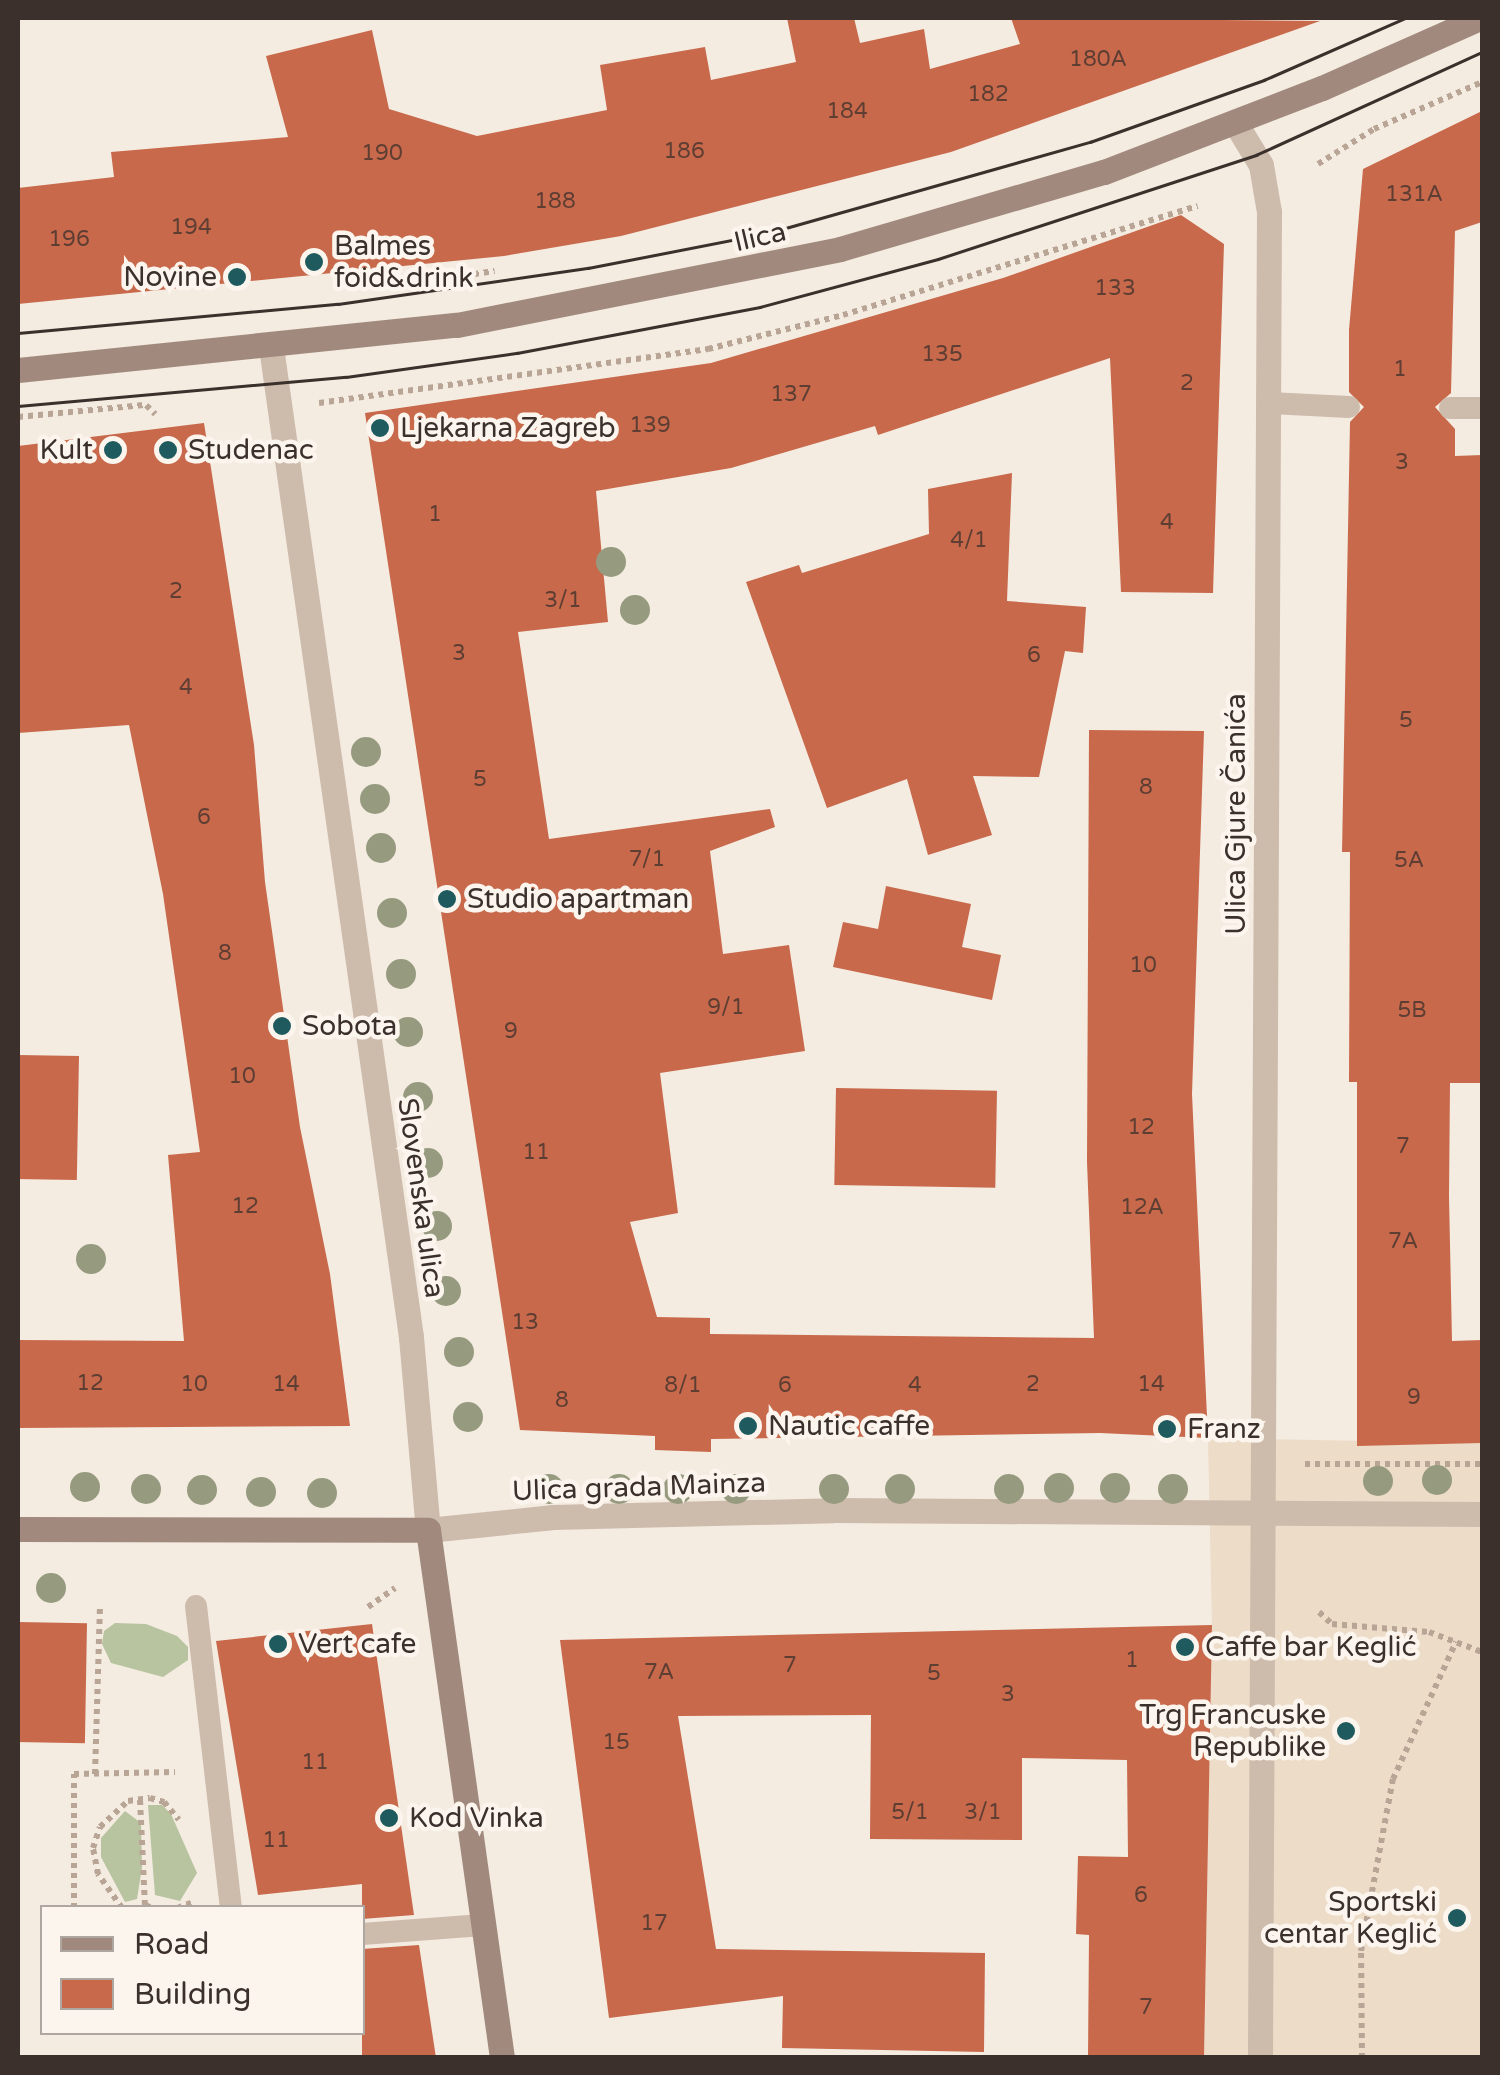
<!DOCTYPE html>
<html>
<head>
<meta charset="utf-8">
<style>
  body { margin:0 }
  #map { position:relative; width:1500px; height:2075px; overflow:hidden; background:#f4ebe1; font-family:"Varela Round",sans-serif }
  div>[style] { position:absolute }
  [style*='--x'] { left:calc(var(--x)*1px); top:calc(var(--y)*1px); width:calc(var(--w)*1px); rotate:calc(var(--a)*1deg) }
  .green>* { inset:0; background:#b8c4a0 }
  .plaza>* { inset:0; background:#ecdcc8 }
  .building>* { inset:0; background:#c8694b; transform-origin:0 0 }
  .path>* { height:6px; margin-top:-3px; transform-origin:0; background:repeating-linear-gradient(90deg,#b9a596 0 5px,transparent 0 10px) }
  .service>* { height:22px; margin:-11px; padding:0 11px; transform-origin:11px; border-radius:11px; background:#cdbbac }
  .minor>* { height:25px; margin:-12.5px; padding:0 12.5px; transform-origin:12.5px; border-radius:12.5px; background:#cdbbac }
  .secondary>* { height:25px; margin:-12.5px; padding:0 12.5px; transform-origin:12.5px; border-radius:12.5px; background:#a18a7d }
  .tram>* { height:2.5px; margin:-1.25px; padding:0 1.25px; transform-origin:1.25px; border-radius:1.25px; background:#3b302b }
  .trees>* { width:30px; height:30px; margin:-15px; border-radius:50%; background:#969b7f }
  .dots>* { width:28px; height:28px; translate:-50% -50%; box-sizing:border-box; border:5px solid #fbf5ee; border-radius:50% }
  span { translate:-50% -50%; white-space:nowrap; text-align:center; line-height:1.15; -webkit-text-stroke:9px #fbf5ee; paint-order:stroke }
  .number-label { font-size:22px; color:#5e3e33 }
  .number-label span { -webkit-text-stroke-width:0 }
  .street-label { font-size:28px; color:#3b302b }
  .poi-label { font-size:28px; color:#3b302b }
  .left { translate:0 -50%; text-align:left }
  .right { translate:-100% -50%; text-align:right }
  .frame { position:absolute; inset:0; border:20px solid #3b302b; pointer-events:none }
  .legend { position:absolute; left:40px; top:1905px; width:325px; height:130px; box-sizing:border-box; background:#fbf5ee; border:2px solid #aea6a0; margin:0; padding:12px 18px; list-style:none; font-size:30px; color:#3b302b }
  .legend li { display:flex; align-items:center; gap:20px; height:50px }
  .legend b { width:50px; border:2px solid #aea6a0 }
</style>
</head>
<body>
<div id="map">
  <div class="green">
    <div style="clip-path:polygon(115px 1623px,146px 1624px,177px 1636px,188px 1647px,188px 1660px,163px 1677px,111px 1663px,102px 1644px,104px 1631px)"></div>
    <div style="clip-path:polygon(148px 1805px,162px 1805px,171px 1814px,197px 1873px,180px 1901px,155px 1895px)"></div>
    <div style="clip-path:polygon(125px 1811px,141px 1823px,142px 1867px,137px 1899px,125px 1902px,101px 1857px,101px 1838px)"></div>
  </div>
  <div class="plaza">
    <div style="clip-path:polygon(1208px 1438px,1482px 1443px,1482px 2057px,1204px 2058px,1212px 1625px)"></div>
  </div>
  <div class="building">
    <div style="clip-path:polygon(787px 18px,854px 18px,860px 43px,924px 29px,930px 69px,1020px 44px,1011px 18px,1320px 21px,951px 152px,621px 236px,504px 256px,18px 304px,18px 188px,114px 177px,111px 152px,288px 137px,266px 56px,372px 30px,389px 109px,477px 136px,607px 110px,600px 65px,705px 47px,711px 80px,796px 62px)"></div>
    <div style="clip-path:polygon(1482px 111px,1482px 222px,1455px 231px,1451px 393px,1435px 407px,1455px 429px,1455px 456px,1482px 455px,1482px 1083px,1450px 1083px,1449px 1196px,1452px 1341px,1482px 1340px,1482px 1443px,1357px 1446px,1357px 1082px,1349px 1082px,1350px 852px,1342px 852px,1350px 422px,1364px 407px,1349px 392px,1349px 330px,1363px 169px)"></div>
    <div style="clip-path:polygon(1181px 215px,1224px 244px,1213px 593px,1121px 592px,1110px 358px,878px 435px,875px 426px,731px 468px,596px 491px,608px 622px,518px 632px,549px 839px,770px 809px,775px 827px,710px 851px,723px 954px,789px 945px,805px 1051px,660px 1073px,678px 1213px,630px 1222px,657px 1317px,710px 1318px,710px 1334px,1094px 1338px,1087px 1162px,1089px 730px,1204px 731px,1192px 1094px,1208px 1438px,1100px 1433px,711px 1439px,711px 1452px,655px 1450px,655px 1436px,520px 1430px,365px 413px,711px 363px,1003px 278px)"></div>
    <div style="clip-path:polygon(204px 423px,254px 745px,265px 882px,300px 1127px,330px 1274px,350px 1426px,18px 1428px,18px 1340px,184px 1341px,168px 1155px,200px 1152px,163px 894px,129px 725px,18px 733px,18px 446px)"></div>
    <div style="clip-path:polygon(1012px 473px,1007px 601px,1086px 607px,1083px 653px,1065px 651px,1039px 777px,973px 776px,992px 835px,928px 855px,907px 779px,827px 808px,746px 582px,799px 565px,802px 573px,929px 534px,928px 489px)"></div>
    <div style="clip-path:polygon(886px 886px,971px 904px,962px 947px,1001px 955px,992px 1000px,833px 967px,843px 922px,878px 929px)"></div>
    <div style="left:18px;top:1055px;width:61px;height:124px;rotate:1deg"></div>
    <div style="left:836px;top:1088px;width:161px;height:97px;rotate:1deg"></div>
    <div style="left:18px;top:1622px;width:69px;height:120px;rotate:1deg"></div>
    <div style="clip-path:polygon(372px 1624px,414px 1915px,362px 1919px,362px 1884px,258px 1895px,216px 1641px)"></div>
    <div style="clip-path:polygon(1212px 1625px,1204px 2058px,1088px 2058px,1089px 1935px,1076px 1934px,1078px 1856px,1128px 1857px,1127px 1760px,1022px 1758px,1022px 1840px,870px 1839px,871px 1715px,678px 1716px,716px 1949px,985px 1953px,984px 2052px,782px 2048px,783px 1996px,609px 2018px,560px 1640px)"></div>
    <div style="clip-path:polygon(419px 1945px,436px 2058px,362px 2058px,362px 1949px)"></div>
  </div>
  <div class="path">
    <div style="--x:1318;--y:164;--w:66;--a:-32"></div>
    <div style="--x:1374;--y:129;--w:118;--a:-23.5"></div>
    <div style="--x:452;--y:270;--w:7;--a:74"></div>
    <div style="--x:454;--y:277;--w:41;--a:-8.3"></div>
    <div style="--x:319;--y:403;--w:393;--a:-7.9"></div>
    <div style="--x:708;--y:349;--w:139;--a:-14.1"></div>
    <div style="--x:843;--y:315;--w:371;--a:-17.1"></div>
    <div style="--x:18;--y:417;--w:129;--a:-5.4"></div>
    <div style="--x:146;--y:405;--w:13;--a:45"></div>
    <div style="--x:1305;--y:1464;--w:177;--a:0"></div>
    <div style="--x:368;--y:1607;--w:33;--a:-35"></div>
    <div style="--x:1319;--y:1612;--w:18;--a:43"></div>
    <div style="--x:1332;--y:1624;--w:97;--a:4.7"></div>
    <div style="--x:1429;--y:1632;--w:57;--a:20.7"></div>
    <div style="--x:95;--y:1774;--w:169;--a:-88.3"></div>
    <div style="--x:140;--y:1800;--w:105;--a:87.3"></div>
    <div style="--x:145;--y:1905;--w:8;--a:23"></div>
    <div style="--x:74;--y:1908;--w:134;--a:-90"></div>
    <div style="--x:74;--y:1774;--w:101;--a:-1.1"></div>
    <div style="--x:122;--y:1908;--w:42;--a:-125.2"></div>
    <div style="--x:98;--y:1874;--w:26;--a:-101"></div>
    <div style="--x:93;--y:1848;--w:22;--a:-72"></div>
    <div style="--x:100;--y:1827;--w:38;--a:-43"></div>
    <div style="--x:128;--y:1801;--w:22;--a:-8"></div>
    <div style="--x:150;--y:1798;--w:15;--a:16"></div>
    <div style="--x:164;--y:1802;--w:23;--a:50"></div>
    <div style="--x:177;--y:1908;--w:15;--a:-20"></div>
    <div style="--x:1362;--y:2058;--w:107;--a:-90.5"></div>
    <div style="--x:1361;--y:1951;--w:175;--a:-79.5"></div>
    <div style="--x:1393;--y:1779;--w:151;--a:-65.3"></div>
  </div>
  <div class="service">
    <div style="--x:1268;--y:403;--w:81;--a:2.8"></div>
    <div style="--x:1450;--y:408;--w:32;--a:0"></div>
    <div style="--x:196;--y:1606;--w:304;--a:83.4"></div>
    <div style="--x:362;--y:1934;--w:121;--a:-4.3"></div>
  </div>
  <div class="minor">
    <div style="--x:1236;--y:124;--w:48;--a:58.6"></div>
    <div style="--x:1261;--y:165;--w:48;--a:80.3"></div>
    <div style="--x:1269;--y:212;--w:1846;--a:90.28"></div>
    <div style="--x:271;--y:347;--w:1000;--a:81.95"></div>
    <div style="--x:411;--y:1337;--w:194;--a:85"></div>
    <div style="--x:428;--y:1530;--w:126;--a:-5.9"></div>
    <div style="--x:553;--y:1517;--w:280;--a:-1.4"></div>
    <div style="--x:833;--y:1510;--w:649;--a:0.35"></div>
  </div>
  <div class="secondary">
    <div style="--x:18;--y:370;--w:441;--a:-5.9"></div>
    <div style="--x:457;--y:325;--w:390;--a:-11.2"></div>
    <div style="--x:840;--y:249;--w:275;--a:-16.3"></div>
    <div style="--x:1104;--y:172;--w:234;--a:-21.1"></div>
    <div style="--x:1322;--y:88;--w:173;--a:-23.9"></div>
    <div style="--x:18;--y:1529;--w:410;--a:0.1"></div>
    <div style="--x:428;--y:1530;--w:533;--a:82.02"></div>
  </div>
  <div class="tram">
    <div style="--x:18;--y:333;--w:321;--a:-5.2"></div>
    <div style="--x:338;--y:304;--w:253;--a:-8.2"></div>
    <div style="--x:588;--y:268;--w:183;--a:-11"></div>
    <div style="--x:768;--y:233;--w:335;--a:-15.8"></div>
    <div style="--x:1090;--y:142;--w:185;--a:-19.6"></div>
    <div style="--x:1264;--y:80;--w:154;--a:-23.7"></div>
    <div style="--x:18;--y:406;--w:329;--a:-5.1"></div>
    <div style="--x:346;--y:377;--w:173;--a:-8"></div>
    <div style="--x:517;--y:353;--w:247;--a:-10.7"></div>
    <div style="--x:760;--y:307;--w:184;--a:-15.1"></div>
    <div style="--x:938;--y:259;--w:335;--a:-18.1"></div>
    <div style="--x:1256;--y:155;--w:248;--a:-24.5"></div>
  </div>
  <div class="trees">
    <div style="left:611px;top:562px"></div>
    <div style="left:635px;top:610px"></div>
    <div style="left:366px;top:752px"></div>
    <div style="left:375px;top:799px"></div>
    <div style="left:381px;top:848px"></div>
    <div style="left:392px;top:913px"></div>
    <div style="left:401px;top:974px"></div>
    <div style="left:408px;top:1032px"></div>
    <div style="left:418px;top:1097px"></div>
    <div style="left:428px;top:1163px"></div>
    <div style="left:437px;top:1226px"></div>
    <div style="left:91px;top:1259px"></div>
    <div style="left:446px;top:1291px"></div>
    <div style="left:459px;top:1352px"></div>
    <div style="left:468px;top:1417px"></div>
    <div style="left:1437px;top:1480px"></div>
    <div style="left:1378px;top:1481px"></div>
    <div style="left:85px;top:1487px"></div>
    <div style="left:1059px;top:1488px"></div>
    <div style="left:1115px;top:1488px"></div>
    <div style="left:146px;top:1489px"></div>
    <div style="left:549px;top:1489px"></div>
    <div style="left:619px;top:1489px"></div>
    <div style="left:678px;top:1489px"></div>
    <div style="left:736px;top:1489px"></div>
    <div style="left:834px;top:1489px"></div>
    <div style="left:900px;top:1489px"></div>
    <div style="left:1009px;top:1489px"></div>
    <div style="left:1173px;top:1489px"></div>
    <div style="left:202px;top:1490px"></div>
    <div style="left:261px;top:1492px"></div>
    <div style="left:322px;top:1493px"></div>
    <div style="left:51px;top:1588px"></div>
  </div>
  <div class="dots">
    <div style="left:314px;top:262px;background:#1f5a5e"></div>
    <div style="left:237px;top:277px;background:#1f5a5e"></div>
    <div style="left:380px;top:428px;background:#1f5a5e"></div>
    <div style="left:113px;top:450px;background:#1f5a5e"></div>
    <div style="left:168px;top:450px;background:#1f5a5e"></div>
    <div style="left:447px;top:899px;background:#1f5a5e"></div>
    <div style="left:282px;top:1026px;background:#1f5a5e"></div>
    <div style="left:748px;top:1426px;background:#1f5a5e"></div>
    <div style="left:1167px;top:1429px;background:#1f5a5e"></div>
    <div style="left:278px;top:1644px;background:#1f5a5e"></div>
    <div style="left:1185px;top:1647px;background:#1f5a5e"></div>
    <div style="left:1346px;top:1731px;background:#1f5a5e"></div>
    <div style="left:389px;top:1818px;background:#1f5a5e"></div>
    <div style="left:1457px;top:1918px;background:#1f5a5e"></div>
  </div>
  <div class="number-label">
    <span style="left:1098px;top:60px">180A</span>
    <span style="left:988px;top:95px">182</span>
    <span style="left:847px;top:112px">184</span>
    <span style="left:684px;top:152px">186</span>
    <span style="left:382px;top:154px">190</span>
    <span style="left:1414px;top:195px">131A</span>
    <span style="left:555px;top:202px">188</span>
    <span style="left:191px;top:228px">194</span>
    <span style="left:69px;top:240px">196</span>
    <span style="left:1115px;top:289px">133</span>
    <span style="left:942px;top:355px">135</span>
    <span style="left:1400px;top:370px">1</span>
    <span style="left:1187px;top:384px">2</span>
    <span style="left:791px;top:395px">137</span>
    <span style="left:650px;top:426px">139</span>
    <span style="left:1402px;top:463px">3</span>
    <span style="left:435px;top:515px">1</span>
    <span style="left:1167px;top:523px">4</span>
    <span style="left:969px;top:541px">4/1</span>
    <span style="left:176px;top:592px">2</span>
    <span style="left:563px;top:601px">3/1</span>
    <span style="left:459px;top:654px">3</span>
    <span style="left:1034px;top:656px">6</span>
    <span style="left:186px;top:688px">4</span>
    <span style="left:1406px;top:721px">5</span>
    <span style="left:480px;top:780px">5</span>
    <span style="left:1146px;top:788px">8</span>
    <span style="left:204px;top:818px">6</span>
    <span style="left:647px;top:860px">7/1</span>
    <span style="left:1409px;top:861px">5A</span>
    <span style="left:225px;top:954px">8</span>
    <span style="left:1143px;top:966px">10</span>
    <span style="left:726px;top:1008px">9/1</span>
    <span style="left:1412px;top:1011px">5B</span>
    <span style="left:511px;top:1032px">9</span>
    <span style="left:242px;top:1077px">10</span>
    <span style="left:1141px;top:1128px">12</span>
    <span style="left:1403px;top:1147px">7</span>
    <span style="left:536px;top:1153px">11</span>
    <span style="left:245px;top:1207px">12</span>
    <span style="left:1142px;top:1208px">12A</span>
    <span style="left:1403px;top:1242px">7A</span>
    <span style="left:525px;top:1323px">13</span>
    <span style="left:90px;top:1384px">12</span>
    <span style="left:194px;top:1385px">10</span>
    <span style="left:286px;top:1385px">14</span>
    <span style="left:1033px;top:1385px">2</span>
    <span style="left:1151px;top:1385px">14</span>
    <span style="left:683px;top:1386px">8/1</span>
    <span style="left:785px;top:1386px">6</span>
    <span style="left:915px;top:1386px">4</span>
    <span style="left:1414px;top:1398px">9</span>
    <span style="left:562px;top:1401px">8</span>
    <span style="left:1132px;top:1661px">1</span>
    <span style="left:790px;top:1666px">7</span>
    <span style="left:659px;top:1673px">7A</span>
    <span style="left:934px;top:1674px">5</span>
    <span style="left:1008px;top:1695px">3</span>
    <span style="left:616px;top:1743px">15</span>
    <span style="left:315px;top:1763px">11</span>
    <span style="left:910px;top:1813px">5/1</span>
    <span style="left:983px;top:1813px">3/1</span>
    <span style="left:276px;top:1841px">11</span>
    <span style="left:1141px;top:1896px">6</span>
    <span style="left:654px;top:1924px">17</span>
    <span style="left:1146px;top:2008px">7</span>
  </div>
  <div class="street-label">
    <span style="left:760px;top:237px;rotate:-13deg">Ilica</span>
    <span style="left:1236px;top:814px;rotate:-90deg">Ulica Gjure Čanića</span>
    <span style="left:421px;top:1198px;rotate:82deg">Slovenska ulica</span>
    <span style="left:639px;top:1487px;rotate:-2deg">Ulica grada Mainza</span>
  </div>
  <div class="poi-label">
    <span class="left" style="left:334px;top:262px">Balmes<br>foid&amp;drink</span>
    <span class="right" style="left:217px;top:277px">Novine</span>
    <span class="left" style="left:400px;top:428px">Ljekarna Zagreb</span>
    <span class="right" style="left:93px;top:450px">Kult</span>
    <span class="left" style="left:188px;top:450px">Studenac</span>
    <span class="left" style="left:467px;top:899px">Studio apartman</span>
    <span class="left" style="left:302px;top:1026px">Sobota</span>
    <span class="left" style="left:768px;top:1426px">Nautic caffe</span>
    <span class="left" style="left:1187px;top:1429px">Franz</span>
    <span class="left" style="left:298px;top:1644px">Vert cafe</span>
    <span class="left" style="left:1205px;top:1647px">Caffe bar Keglić</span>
    <span class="right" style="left:1326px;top:1731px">Trg Francuske<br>Republike</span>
    <span class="left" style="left:409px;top:1818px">Kod Vinka</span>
    <span class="right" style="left:1437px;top:1918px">Sportski<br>centar Keglić</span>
  </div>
  <div class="frame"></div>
  <ul class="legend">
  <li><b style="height:12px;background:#a18a7d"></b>Road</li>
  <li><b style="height:28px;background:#c8694b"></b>Building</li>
  </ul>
</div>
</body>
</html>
